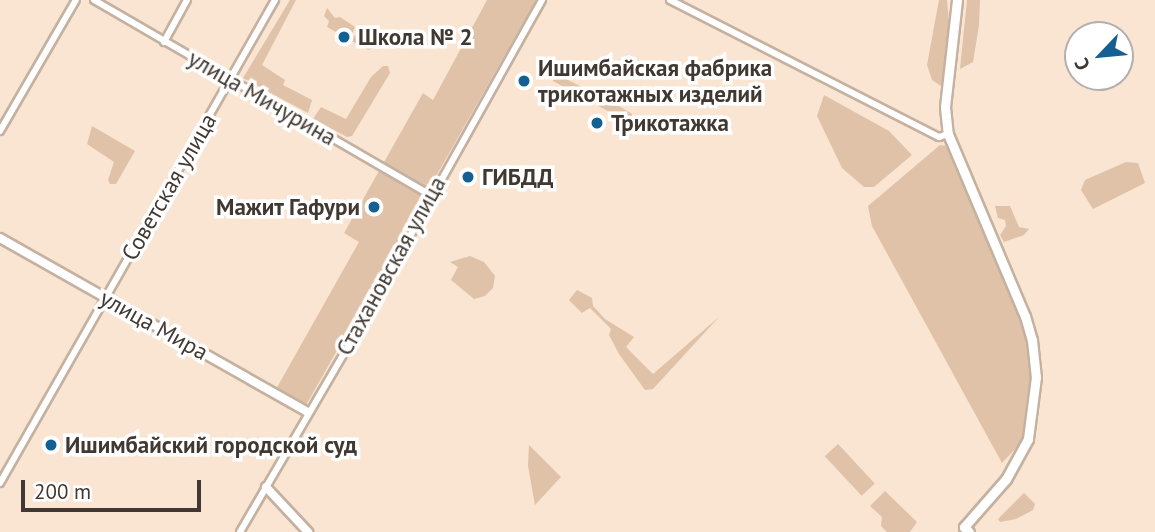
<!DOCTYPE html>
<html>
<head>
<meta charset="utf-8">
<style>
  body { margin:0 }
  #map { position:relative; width:1155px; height:532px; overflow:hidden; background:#f9e5d2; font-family:"PT Sans",sans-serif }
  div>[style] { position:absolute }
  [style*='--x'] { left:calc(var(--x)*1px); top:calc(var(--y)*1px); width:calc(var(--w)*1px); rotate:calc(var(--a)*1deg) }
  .green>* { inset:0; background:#dfc2a7; transform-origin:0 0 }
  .roads { filter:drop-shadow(2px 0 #c5b1a0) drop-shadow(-2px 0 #c5b1a0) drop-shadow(0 2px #c5b1a0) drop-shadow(0 -2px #c5b1a0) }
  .minor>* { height:6px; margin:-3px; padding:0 3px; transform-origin:3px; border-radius:3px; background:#fff }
  .tertiary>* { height:8px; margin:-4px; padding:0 4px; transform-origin:4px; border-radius:4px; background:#fff }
  .secondary>* { height:9px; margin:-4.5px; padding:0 4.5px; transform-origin:4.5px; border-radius:4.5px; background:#fff }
  .dots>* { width:19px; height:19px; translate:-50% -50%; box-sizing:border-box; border:4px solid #fff; border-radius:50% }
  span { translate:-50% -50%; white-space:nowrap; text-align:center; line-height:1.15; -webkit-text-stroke:7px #fff; paint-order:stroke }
  .poi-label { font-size:23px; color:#403831; font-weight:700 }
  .left { translate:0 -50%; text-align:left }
  .right { translate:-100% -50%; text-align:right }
  .street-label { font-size:23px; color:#403831 }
  .north { position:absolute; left:1064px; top:21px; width:70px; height:70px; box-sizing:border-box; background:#fff; border:2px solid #b3afad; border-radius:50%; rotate:244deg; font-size:19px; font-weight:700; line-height:28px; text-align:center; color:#403831 }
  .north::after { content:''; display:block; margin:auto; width:24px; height:32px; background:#156093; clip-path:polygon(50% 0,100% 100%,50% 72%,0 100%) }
  .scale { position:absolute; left:21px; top:480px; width:180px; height:32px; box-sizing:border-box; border:4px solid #403831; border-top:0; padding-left:9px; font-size:21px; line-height:24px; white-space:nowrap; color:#403831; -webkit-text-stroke:5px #fff; paint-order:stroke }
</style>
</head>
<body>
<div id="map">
  <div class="green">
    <div style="clip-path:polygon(290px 0,296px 0,262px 65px,285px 80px,283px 85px,312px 100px,308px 113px,243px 78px)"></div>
    <div style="clip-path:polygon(487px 0,536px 0,305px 407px,275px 391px,359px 242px,344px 233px,423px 93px,433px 100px)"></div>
    <div style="clip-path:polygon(939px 0,947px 0,949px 23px,944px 85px,941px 86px,932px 80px,927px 65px)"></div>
    <div style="clip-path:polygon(967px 0,980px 0,979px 25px,973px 62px,960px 69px)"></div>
    <div style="clip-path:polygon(327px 8px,335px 18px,340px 17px,355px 27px,352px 34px,354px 36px,374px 43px,377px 47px,368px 50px,327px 27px,329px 21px,324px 16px)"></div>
    <div style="clip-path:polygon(383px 66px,388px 66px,390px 73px,352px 136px,347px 137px,313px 119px,321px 107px,346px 119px,371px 77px)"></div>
    <div style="clip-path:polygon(550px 71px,616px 104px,632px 114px,633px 125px,553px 81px)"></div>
    <div style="clip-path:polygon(824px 95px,889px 131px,912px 155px,874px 187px,864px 187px,842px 168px,817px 116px)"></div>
    <div style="clip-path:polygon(92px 126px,135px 151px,116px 184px,110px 184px,108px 180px,114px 162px,87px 144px)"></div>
    <div style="clip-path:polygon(940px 145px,947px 146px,968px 188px,1022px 319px,1033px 363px,1034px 390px,1026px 437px,1002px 463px,872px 226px,868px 206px)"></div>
    <div style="clip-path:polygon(1126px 162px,1138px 163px,1145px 183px,1093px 209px,1081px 190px,1085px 180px)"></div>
    <div style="clip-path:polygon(995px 206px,1010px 206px,1019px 227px,1029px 229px,1024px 235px,1004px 242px,1000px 235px,1006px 226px,1005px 220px,998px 218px)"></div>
    <div style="clip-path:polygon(470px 256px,484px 262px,495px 276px,493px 288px,485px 296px,474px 299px,451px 280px,458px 267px,450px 262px)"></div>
    <div style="clip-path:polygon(577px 290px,592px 298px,593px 306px,605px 319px,634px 337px,626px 347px,653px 374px,719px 317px,653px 389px,645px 390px,619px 354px,609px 335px,611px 329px,590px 308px,582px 313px,569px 300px)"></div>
    <div style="left:838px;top:444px;width:54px;height:18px;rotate:47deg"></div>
    <div style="clip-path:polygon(529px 445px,561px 477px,535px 505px,528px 466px)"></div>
    <div style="clip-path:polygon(885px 491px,917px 522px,910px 532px,887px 532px,881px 526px,882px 517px,870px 506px)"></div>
    <div style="clip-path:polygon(1024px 493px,1035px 504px,1033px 510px,1016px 519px,1000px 522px,998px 519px)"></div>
  </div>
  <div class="roads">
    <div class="minor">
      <div style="--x:94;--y:0;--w:389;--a:30.1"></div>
      <div style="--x:670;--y:0;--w:302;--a:27"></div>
      <div style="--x:939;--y:137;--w:9;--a:-18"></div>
      <div style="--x:164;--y:42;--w:48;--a:-61.3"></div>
      <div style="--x:0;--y:131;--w:151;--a:-59.9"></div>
      <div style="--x:0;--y:483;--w:556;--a:-60.34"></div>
      <div style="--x:240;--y:532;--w:241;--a:-59.8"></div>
      <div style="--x:361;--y:324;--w:371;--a:-60.8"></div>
    </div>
    <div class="tertiary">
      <div style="--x:0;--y:238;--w:354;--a:29.5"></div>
      <div style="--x:266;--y:487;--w:62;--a:47"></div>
    </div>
    <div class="secondary">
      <div style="--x:957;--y:0;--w:108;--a:96.4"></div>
      <div style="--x:945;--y:107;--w:27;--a:84"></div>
      <div style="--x:948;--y:134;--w:198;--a:67.1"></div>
      <div style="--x:1025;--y:316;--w:25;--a:74"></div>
      <div style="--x:1032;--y:340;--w:37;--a:84"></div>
      <div style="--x:1036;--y:377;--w:63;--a:97.4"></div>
      <div style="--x:1028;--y:439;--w:46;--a:118.8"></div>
      <div style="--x:1006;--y:479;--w:64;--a:131.2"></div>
      <div style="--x:964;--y:527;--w:7;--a:45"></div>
    </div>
  </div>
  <div class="dots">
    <div style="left:344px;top:37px;background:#156093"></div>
    <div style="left:524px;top:81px;background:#156093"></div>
    <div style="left:597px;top:123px;background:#156093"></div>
    <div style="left:468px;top:177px;background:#156093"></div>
    <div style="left:374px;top:207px;background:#156093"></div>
    <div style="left:51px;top:445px;background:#156093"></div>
  </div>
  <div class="poi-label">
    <span class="left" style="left:358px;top:37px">Школа № 2</span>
    <span class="left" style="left:538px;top:81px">Ишимбайская фабрика<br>трикотажных изделий</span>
    <span class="left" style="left:611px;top:123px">Трикотажка</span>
    <span class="left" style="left:482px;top:177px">ГИБДД</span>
    <span class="right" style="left:360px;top:207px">Мажит Гафури</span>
    <span class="left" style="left:65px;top:445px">Ишимбайский городской суд</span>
  </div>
  <div class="street-label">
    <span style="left:262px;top:98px;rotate:30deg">улица Мичурина</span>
    <span style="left:169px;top:187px;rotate:-60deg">Советская улица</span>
    <span style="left:391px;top:266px;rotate:-61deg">Стахановская улица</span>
    <span style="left:154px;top:325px;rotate:29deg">улица Мира</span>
  </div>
  <div class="north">С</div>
  <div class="scale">200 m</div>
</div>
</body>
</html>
